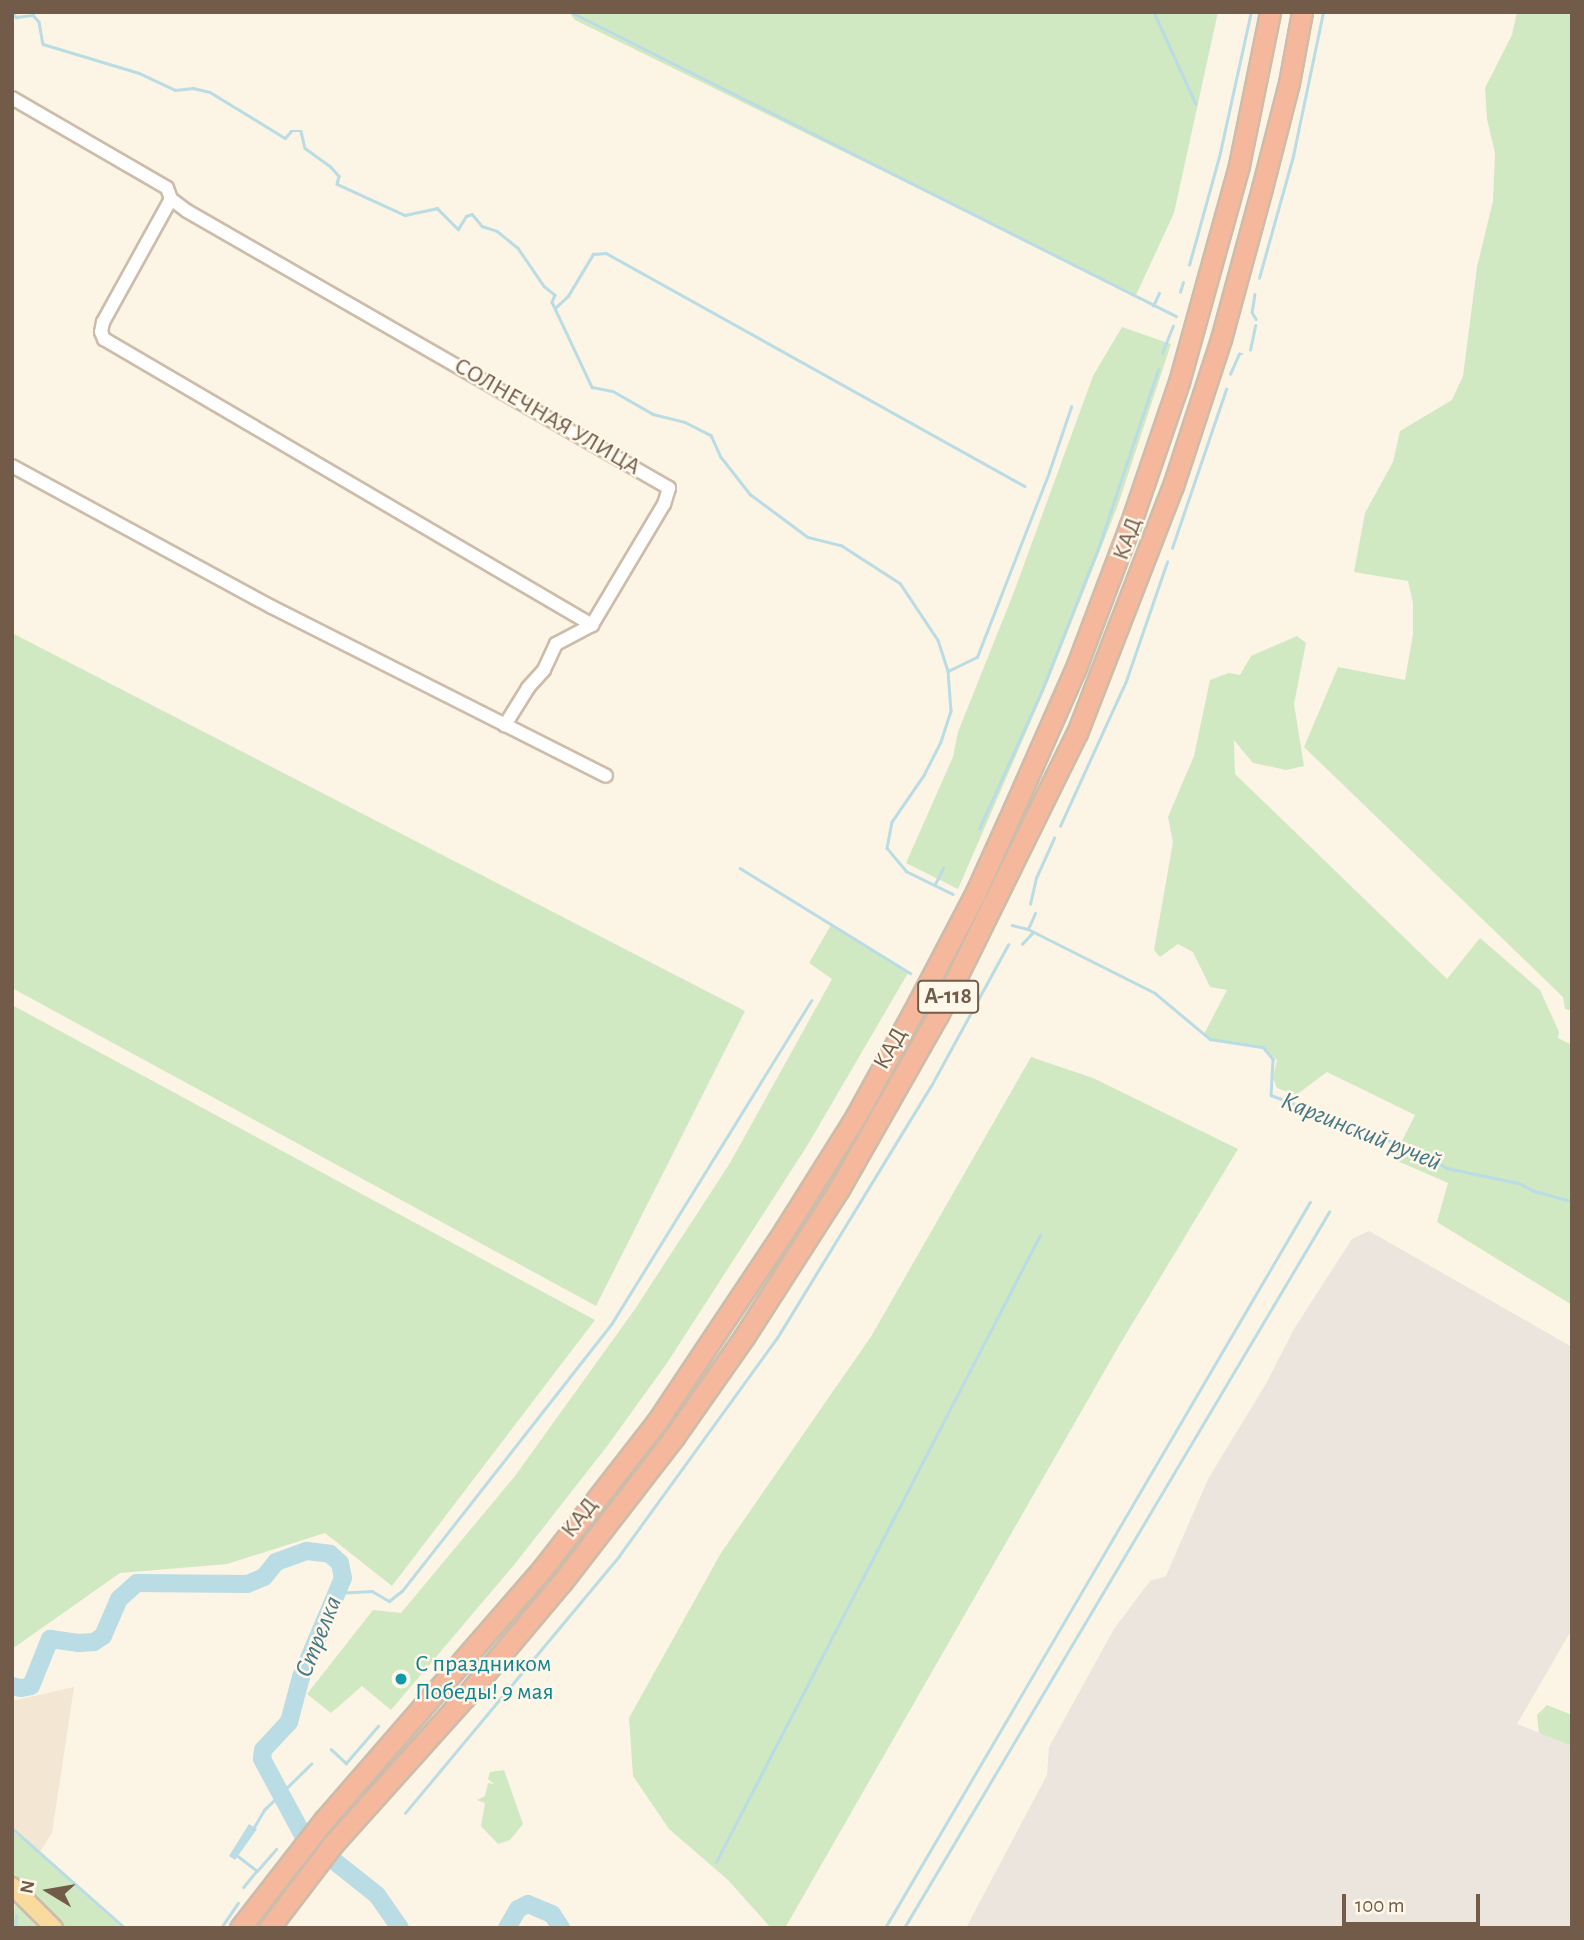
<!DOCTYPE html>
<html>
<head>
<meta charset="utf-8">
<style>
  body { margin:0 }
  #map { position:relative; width:1584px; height:1940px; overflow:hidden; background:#fcf4e4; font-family:"Alegreya Sans",sans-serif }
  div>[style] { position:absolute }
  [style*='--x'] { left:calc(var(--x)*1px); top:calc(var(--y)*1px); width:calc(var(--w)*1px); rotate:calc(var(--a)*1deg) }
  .residential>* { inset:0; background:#f3e6d2 }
  .industrial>* { inset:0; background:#ebe5de }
  .green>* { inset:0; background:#d0e9c3 }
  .water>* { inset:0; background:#b9dce5 }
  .stream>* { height:2.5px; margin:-1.25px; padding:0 1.25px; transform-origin:1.25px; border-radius:1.25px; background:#b9dce5 }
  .river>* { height:18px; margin:-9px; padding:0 9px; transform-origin:9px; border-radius:9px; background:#b9dce5 }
  .roads { filter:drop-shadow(2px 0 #cdbcaa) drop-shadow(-2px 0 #cdbcaa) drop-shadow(0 2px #cdbcaa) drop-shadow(0 -2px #cdbcaa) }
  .minor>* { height:12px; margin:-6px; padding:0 6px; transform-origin:6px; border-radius:6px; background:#fff }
  .major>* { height:16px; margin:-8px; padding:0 8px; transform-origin:8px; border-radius:8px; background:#f9dc9d }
  .highway>* { height:19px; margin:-9.5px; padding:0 9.5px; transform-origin:9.5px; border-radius:9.5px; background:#f5b89c }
  .dots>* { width:19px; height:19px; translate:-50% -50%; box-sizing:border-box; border:4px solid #fff8ea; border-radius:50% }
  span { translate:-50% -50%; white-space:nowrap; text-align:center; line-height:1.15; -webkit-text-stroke:5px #fff8ea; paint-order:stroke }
  .shield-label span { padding:2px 5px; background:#fff8ea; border:2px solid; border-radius:5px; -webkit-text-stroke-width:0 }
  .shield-label { font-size:23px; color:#735b4a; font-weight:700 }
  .street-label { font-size:24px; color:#735b4a }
  .culture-label { font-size:24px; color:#0d838f }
  .left { translate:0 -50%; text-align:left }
  .water-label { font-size:26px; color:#447886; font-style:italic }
  .frame { position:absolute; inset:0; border:14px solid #735b4a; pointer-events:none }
  .north { position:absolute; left:14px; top:1856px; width:70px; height:70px; -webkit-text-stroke:5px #fff8ea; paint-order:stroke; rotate:281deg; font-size:19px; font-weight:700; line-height:28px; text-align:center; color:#735b4a }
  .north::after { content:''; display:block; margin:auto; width:24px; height:32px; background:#735b4a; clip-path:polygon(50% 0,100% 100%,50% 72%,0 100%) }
  .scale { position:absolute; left:1342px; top:1894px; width:138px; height:32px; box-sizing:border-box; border:4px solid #735b4a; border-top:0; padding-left:9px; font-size:21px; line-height:24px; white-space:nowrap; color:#735b4a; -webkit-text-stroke:5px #fff8ea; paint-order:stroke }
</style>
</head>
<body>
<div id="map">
  <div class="residential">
    <div style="clip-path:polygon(74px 1687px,52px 1833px,12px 1896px,12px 1701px)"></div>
  </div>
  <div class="industrial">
    <div style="clip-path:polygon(1369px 1231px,1572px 1347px,1572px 1629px,1517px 1724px,1572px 1746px,1572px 1928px,966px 1928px,1047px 1775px,1049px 1747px,1114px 1629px,1150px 1581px,1166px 1576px,1208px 1479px,1267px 1382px,1294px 1329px,1352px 1239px)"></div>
  </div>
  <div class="green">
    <div style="clip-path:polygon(569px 12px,1218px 12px,1174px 213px,1136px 295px,575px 20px)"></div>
    <div style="clip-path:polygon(1517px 12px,1572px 12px,1572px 1011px,1565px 1009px,1563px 997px,1304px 747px,1338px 667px,1405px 680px,1413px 634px,1413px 603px,1408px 581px,1354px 572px,1365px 513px,1393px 462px,1400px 431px,1452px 400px,1463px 376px,1477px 267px,1493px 201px,1495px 153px,1487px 119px,1485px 88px,1512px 35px)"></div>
    <div style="clip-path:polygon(1122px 327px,1171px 344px,1118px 505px,1047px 684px,958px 889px,906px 863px,953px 757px,958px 732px,1014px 592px,1093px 376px)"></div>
    <div style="clip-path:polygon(12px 633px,745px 1011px,596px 1306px,12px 988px)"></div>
    <div style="clip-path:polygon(1297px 636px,1306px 643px,1294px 704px,1304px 766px,1286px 770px,1253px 763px,1234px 740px,1235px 774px,1447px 979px,1480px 938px,1540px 990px,1559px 1032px,1558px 1038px,1572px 1045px,1572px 1305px,1437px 1222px,1448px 1183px,1393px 1159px,1415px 1115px,1327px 1072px,1296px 1095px,1277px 1088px,1273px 1078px,1277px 1060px,1263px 1047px,1210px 1039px,1204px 1034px,1227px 990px,1210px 987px,1193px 952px,1178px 944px,1160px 957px,1154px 950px,1173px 842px,1168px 817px,1194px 756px,1210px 680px,1229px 673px,1240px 675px,1251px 656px)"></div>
    <div style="clip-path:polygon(831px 925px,908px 973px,807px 1146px,667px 1363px,608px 1445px,514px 1565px,391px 1710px,362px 1686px,331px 1713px,307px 1694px,373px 1610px,401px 1613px,515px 1476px,635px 1309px,730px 1163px,832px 979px,809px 963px)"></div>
    <div style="clip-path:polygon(12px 1005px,595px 1320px,392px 1586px,325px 1533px,227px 1564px,120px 1573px,12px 1649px)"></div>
    <div style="clip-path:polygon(1031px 1057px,1093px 1078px,1238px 1149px,1120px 1344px,785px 1928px,771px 1928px,728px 1880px,669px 1829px,633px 1776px,629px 1718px,721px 1553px,872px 1335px)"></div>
    <div style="clip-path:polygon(1547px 1705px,1572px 1715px,1572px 1746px,1539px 1733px,1537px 1715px)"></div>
    <div style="clip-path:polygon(504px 1770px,523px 1824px,510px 1840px,498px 1844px,481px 1826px,485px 1803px,477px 1800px,485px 1796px,488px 1783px,494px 1784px,488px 1779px,490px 1772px)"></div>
    <div style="clip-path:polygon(12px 1831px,41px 1855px,122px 1928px,66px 1928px,12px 1875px)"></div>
    <div style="clip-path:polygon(15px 1904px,39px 1928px,12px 1928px)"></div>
  </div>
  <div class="water">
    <div style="clip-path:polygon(249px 1824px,257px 1829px,235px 1860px,229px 1856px)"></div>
  </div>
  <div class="stream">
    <div style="--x:13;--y:12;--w:6;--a:59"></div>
    <div style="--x:16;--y:17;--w:17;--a:-7"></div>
    <div style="--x:33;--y:15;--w:9;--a:49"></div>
    <div style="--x:39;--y:22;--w:22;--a:80"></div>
    <div style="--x:43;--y:44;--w:100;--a:16.8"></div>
    <div style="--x:139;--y:73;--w:40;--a:25"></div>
    <div style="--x:175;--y:90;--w:18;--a:-6"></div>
    <div style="--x:193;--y:88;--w:17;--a:13"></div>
    <div style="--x:210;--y:92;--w:88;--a:31.5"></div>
    <div style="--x:285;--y:138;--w:9;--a:-49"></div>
    <div style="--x:291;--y:131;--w:10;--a:0"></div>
    <div style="--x:301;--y:131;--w:17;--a:77"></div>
    <div style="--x:305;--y:148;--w:32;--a:36"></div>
    <div style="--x:331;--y:167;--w:12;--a:48"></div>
    <div style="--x:339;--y:176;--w:8;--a:104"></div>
    <div style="--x:337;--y:184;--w:75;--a:24.5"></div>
    <div style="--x:405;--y:215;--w:33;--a:-12"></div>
    <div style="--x:437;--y:208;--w:30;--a:45"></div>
    <div style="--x:458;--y:229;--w:15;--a:-58"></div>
    <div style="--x:466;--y:216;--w:6;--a:-18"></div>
    <div style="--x:472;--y:214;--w:16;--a:50"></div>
    <div style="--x:482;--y:226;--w:16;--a:18"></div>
    <div style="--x:497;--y:231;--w:27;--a:39"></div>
    <div style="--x:518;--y:248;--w:46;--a:55.6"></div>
    <div style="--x:544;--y:286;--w:14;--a:39"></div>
    <div style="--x:555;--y:295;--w:8;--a:113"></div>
    <div style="--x:552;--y:302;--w:94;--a:64.8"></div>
    <div style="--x:592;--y:387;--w:21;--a:11"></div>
    <div style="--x:613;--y:391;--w:46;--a:29.9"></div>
    <div style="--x:653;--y:414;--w:33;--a:14"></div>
    <div style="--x:685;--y:422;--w:29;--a:27"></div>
    <div style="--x:711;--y:435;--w:24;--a:66"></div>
    <div style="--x:721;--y:457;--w:47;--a:51.9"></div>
    <div style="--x:750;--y:494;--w:72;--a:36.6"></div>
    <div style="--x:808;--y:537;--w:34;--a:14"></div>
    <div style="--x:841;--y:545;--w:70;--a:32.8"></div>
    <div style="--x:900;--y:583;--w:69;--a:56.3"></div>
    <div style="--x:938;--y:640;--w:33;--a:72"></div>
    <div style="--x:948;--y:671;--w:40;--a:85.7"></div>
    <div style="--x:951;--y:711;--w:33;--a:108"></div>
    <div style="--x:941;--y:742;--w:36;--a:117"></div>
    <div style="--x:925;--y:774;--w:58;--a:124.5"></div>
    <div style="--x:892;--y:822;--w:26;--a:101"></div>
    <div style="--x:887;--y:848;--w:30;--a:50"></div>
    <div style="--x:906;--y:871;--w:52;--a:26.1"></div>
    <div style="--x:571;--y:12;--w:677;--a:26.68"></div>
    <div style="--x:1154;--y:12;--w:101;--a:65.5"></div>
    <div style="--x:1189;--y:265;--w:112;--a:-74.5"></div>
    <div style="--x:1219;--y:157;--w:148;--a:-77.6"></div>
    <div style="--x:1259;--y:278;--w:127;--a:-74.4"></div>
    <div style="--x:1293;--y:156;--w:147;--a:-78.2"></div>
    <div style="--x:1180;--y:292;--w:10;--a:-73"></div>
    <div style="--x:1255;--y:294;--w:18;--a:99"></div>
    <div style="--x:1252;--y:312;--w:8;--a:60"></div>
    <div style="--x:1153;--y:306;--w:14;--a:-65"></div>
    <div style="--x:555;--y:308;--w:18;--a:-43"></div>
    <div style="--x:568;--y:296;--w:49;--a:-59.2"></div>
    <div style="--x:593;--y:254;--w:13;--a:-4"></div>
    <div style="--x:606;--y:253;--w:479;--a:29.1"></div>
    <div style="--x:1250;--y:350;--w:25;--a:-78"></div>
    <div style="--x:1162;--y:353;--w:29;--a:-68"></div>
    <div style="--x:1230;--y:374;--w:22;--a:-66"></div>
    <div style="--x:1239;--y:354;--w:3;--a:0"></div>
    <div style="--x:1172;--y:548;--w:168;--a:-71.2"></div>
    <div style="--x:948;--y:671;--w:32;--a:-26"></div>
    <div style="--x:977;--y:657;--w:199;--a:-68.7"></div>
    <div style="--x:1049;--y:472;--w:69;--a:-71.3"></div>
    <div style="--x:1060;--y:826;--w:159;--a:-65.5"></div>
    <div style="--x:1126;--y:681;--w:126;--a:-71"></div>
    <div style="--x:979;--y:829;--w:153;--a:-65.6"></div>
    <div style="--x:1042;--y:690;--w:155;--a:-68.4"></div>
    <div style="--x:1099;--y:546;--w:186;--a:-71.5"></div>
    <div style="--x:740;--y:868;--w:200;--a:31.7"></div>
    <div style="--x:935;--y:884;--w:18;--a:-63"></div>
    <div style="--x:1030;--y:904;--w:27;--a:-77"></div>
    <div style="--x:1036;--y:878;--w:44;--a:-65.8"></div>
    <div style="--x:1012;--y:925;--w:16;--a:14"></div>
    <div style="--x:1028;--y:929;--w:142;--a:26.7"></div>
    <div style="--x:1155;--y:993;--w:72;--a:39.9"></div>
    <div style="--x:1210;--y:1039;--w:54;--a:8.6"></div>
    <div style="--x:1263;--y:1047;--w:16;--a:50"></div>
    <div style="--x:1273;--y:1059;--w:36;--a:93"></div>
    <div style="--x:1271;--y:1095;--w:159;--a:21.1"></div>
    <div style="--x:1419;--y:1152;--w:32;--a:30"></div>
    <div style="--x:1447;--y:1168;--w:74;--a:11.8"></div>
    <div style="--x:1519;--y:1183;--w:17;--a:28"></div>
    <div style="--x:1534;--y:1191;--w:39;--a:15"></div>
    <div style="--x:1028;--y:929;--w:17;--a:-66"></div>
    <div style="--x:1022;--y:944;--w:16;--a:-47"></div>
    <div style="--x:336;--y:1593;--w:36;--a:-3"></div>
    <div style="--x:372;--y:1591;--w:20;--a:30"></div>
    <div style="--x:389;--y:1601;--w:16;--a:-38"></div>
    <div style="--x:402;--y:1591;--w:340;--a:-51.9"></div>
    <div style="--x:612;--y:1323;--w:379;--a:-58.3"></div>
    <div style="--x:331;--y:1749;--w:21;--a:43"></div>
    <div style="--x:346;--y:1763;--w:49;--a:-49.1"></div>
    <div style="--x:405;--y:1813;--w:334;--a:-50.2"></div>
    <div style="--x:619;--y:1556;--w:269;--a:-54.1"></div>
    <div style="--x:777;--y:1338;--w:295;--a:-58.6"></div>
    <div style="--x:931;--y:1086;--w:161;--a:-61.4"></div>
    <div style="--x:12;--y:1828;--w:151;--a:41.5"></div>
    <div style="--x:253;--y:1829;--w:22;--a:-60"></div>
    <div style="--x:264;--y:1810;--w:66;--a:-44.4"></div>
    <div style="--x:238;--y:1856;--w:24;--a:38"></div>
    <div style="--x:257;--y:1871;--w:21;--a:129"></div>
    <div style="--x:716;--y:1862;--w:706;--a:-62.67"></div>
    <div style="--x:257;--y:1871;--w:29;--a:-49"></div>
    <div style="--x:15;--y:1928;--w:12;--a:-85"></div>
    <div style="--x:221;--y:1928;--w:30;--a:-56"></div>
    <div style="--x:885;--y:1928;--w:841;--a:-59.66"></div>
    <div style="--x:904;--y:1928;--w:833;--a:-59.31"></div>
  </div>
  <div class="river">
    <div style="--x:12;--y:1686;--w:9;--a:13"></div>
    <div style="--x:21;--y:1688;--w:10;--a:-11"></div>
    <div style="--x:31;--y:1686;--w:51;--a:-68"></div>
    <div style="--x:50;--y:1639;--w:29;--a:8"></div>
    <div style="--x:79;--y:1643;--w:15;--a:-4"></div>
    <div style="--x:94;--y:1642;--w:11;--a:-34"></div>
    <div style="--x:103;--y:1636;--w:40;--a:-66.6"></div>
    <div style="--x:119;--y:1599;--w:24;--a:-42"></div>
    <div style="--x:137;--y:1583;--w:110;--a:0.5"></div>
    <div style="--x:247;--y:1584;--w:18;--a:-22"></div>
    <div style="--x:264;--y:1577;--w:19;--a:-51"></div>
    <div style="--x:276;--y:1562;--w:33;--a:-20"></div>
    <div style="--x:307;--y:1551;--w:23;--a:7"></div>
    <div style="--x:330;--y:1554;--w:13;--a:42"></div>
    <div style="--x:340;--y:1563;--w:15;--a:79"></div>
    <div style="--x:343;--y:1578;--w:108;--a:113"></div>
    <div style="--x:301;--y:1677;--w:47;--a:104.9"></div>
    <div style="--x:289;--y:1722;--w:38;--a:133"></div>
    <div style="--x:263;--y:1750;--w:9;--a:96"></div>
    <div style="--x:262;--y:1759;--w:89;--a:61.7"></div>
    <div style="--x:304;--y:1837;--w:93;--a:38.5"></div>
    <div style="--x:377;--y:1895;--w:40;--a:55.1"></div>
    <div style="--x:507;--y:1928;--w:22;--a:-60"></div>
    <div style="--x:518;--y:1909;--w:11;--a:-27"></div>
    <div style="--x:528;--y:1904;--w:26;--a:23"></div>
    <div style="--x:552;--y:1914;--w:17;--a:57"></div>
  </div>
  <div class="roads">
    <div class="minor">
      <div style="--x:12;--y:98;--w:179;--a:30.1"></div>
      <div style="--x:167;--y:188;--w:12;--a:70"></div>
      <div style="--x:171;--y:199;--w:20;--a:37"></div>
      <div style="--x:187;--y:211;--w:556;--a:29.89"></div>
      <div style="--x:669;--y:488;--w:17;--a:107"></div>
      <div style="--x:664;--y:504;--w:141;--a:120.8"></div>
      <div style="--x:592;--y:625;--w:41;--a:152.2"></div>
      <div style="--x:556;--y:644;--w:29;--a:115"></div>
      <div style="--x:544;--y:670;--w:24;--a:132"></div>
      <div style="--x:528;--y:688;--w:44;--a:121.9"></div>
      <div style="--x:171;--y:199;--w:141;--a:118.9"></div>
      <div style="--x:103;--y:322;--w:10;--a:101"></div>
      <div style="--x:101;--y:332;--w:8;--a:67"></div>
      <div style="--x:104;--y:339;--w:566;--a:30.37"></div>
      <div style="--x:12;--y:466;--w:296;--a:28.5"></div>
      <div style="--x:272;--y:607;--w:374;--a:26.8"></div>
    </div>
    <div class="major">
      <div style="--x:12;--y:1886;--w:59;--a:45"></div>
    </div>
    <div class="highway">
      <div style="--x:240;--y:1928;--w:138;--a:-52.1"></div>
      <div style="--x:325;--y:1819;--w:332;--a:-49"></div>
      <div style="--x:543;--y:1568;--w:184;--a:-52.1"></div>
      <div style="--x:656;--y:1423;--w:231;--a:-56.3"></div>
      <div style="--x:784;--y:1231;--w:136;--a:-57.9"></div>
      <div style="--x:856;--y:1116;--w:129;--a:-61.2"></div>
      <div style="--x:918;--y:1003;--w:125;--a:-62.4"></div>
      <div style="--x:976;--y:892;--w:92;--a:-65.7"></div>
      <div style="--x:1014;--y:808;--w:156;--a:-66.2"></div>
      <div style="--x:1077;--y:665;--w:150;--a:-69.3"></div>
      <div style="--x:1130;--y:525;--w:151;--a:-71.1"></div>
      <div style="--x:1179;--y:382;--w:225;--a:-74.5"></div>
      <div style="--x:1239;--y:165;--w:156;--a:-78.5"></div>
      <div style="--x:269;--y:1928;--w:106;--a:-52.7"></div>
      <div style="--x:333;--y:1844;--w:198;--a:-48.1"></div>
      <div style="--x:465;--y:1697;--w:150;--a:-49.9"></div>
      <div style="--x:562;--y:1582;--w:183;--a:-52.3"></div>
      <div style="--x:674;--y:1437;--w:122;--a:-55"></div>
      <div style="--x:744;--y:1337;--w:176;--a:-57.3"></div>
      <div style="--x:839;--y:1189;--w:200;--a:-60.4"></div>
      <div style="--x:938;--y:1015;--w:314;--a:-63.8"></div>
      <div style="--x:1077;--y:733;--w:265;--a:-68.8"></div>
      <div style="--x:1173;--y:486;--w:155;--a:-71.9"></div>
      <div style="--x:1221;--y:339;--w:156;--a:-74.8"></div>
      <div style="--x:1262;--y:188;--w:108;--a:-75.6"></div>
      <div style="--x:1289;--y:83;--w:72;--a:-79.6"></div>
    </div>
  </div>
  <div class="dots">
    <div style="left:401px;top:1679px;background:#0f9aa8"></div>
  </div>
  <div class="shield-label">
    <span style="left:948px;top:997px">А-118</span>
  </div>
  <div class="street-label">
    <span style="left:547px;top:417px;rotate:30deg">СОЛНЕЧНАЯ УЛИЦА</span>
    <span style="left:1128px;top:539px;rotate:-70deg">КАД</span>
    <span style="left:891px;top:1049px;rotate:-61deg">КАД</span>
    <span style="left:580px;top:1518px;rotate:-52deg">КАД</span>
  </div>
  <div class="culture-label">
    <span class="left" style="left:415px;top:1679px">С праздником<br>Победы! 9 мая</span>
  </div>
  <div class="water-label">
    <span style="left:1361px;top:1132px;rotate:22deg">Каргинский ручей</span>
    <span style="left:319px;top:1637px;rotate:-68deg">Стрелка</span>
  </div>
  <div class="frame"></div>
  <div class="north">N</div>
  <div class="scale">100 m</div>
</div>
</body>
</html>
